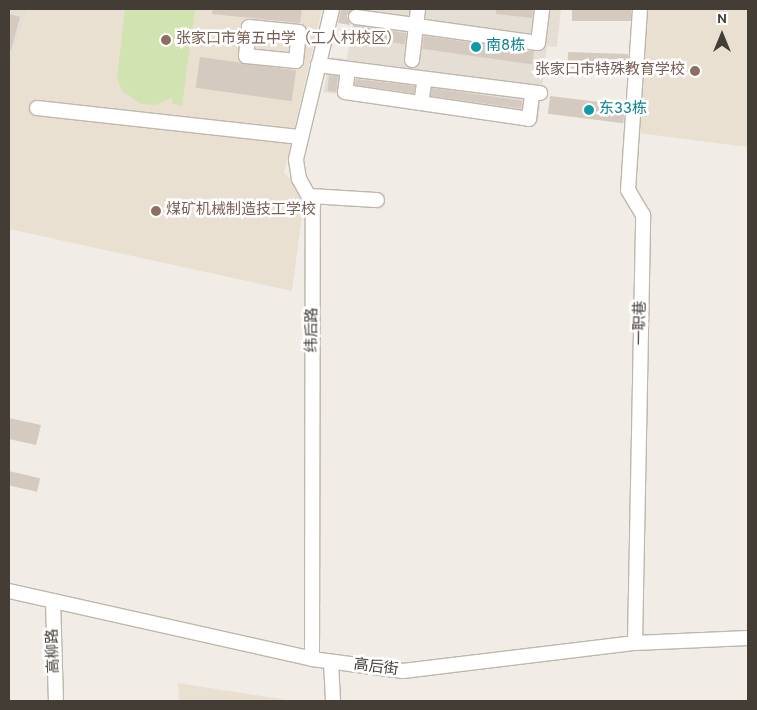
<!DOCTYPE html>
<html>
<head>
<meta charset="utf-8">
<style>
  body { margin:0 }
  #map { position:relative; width:757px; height:710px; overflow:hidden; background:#f1ede6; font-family:Overpass,"Noto Sans SC",sans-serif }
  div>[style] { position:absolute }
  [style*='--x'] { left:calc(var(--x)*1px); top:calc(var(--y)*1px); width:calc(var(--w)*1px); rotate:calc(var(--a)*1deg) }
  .residential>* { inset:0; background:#e5ded4 }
  .education>* { inset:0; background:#eae0d1 }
  .green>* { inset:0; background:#d2e3b2 }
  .building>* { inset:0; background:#d5cabf; transform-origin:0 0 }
  .roads { filter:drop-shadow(1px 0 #bfb7ac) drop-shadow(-1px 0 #bfb7ac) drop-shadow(0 1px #bfb7ac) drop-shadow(0 -1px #bfb7ac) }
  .minor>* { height:14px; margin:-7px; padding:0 7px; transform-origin:7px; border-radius:7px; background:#fff }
  .dots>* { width:14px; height:14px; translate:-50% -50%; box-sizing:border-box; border:2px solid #fff; border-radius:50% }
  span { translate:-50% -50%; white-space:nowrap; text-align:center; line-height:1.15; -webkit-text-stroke:5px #fff; paint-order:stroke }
  .education-label { font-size:15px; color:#785e54 }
  .left { translate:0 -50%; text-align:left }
  .right { translate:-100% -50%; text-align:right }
  .culture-label { font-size:15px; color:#0d838f }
  .street-label { font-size:15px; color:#443d36 }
  .frame { position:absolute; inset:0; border:10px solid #443d36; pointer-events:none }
  .north { position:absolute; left:697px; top:10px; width:50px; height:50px; -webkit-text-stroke:4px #fff; paint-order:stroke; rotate:0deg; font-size:14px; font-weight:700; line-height:20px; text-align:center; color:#443d36 }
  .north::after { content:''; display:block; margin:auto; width:18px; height:22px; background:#443d36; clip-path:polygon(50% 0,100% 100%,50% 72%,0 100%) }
</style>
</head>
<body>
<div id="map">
  <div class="residential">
    <div style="clip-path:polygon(9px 9px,28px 9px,9px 71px)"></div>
    <div style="clip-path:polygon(355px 9px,561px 9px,557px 47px,547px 46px,538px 122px,323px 92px,331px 57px,347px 59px)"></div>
  </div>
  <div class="education">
    <div style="clip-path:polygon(28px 9px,322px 9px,284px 173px,305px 193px,292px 291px,9px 229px,9px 71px)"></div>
    <div style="clip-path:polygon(646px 9px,748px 9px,748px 147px,637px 133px)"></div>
    <div style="clip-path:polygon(178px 683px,287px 700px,287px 701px,179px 701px)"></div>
  </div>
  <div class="green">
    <div style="clip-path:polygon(125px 9px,195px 9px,182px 106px,172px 104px,173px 97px,156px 105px,141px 104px,122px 91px,117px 77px)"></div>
  </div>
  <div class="building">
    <div style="clip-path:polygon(213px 9px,302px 9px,300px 23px,212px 14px)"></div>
    <div style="clip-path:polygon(341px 9px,353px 9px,347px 15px,350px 25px,338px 23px)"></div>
    <div style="clip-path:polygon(496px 9px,533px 9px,532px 18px,496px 14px)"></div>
    <div style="left:572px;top:9px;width:59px;height:12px"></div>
    <div style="clip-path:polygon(9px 14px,20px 17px,11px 50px,9px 50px)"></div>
    <div style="left:354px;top:25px;width:53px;height:11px;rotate:9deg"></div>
    <div style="left:424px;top:36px;width:111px;height:13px;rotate:8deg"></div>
    <div style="left:568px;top:52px;width:60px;height:16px;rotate:2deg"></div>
    <div style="left:200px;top:57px;width:97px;height:31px;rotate:8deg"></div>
    <div style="left:329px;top:75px;width:9px;height:16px;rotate:6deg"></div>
    <div style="clip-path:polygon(356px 79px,415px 86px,414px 93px,355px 85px)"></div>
    <div style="left:432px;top:88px;width:91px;height:8px;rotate:8deg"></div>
    <div style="left:550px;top:96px;width:76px;height:18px;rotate:7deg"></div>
    <div style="clip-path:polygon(9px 418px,41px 425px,36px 445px,9px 439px)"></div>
    <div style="left:9px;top:471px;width:32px;height:14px;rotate:13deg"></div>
  </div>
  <div class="roads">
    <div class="minor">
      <div style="--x:356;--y:17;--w:61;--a:7.6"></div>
      <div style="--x:249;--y:27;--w:50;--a:5.7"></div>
      <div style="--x:299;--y:32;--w:29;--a:96"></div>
      <div style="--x:296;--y:61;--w:50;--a:-174.3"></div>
      <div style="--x:246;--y:56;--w:29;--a:-84"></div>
      <div style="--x:424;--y:27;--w:115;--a:8"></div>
      <div style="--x:538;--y:43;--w:34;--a:-83"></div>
      <div style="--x:412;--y:60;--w:51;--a:-83.3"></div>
      <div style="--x:318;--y:65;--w:224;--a:7.2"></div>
      <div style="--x:348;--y:69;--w:23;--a:97"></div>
      <div style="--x:345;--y:92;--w:186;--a:8.3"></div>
      <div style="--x:529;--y:119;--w:26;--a:-83"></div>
      <div style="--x:421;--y:103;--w:24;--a:-81"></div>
      <div style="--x:37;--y:108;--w:265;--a:6.3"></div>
      <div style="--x:309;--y:196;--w:68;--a:3.4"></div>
      <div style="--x:9;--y:591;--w:311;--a:12.6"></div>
      <div style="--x:312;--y:659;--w:92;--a:7.5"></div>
      <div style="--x:403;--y:671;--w:234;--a:-6.9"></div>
      <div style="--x:635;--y:643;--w:113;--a:-2.5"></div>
      <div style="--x:53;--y:601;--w:100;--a:88.3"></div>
      <div style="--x:635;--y:643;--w:428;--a:-88.9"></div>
      <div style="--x:643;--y:215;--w:29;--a:-121"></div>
      <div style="--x:628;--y:190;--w:181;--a:-86.2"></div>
      <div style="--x:312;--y:659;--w:455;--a:-89.9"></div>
      <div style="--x:313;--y:204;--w:29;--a:-119"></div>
      <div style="--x:299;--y:179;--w:20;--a:-99"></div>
      <div style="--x:296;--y:159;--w:154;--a:-76.5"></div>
      <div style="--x:331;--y:662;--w:39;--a:87"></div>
    </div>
  </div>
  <div class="dots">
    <div style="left:166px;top:40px;background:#8d6e63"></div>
    <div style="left:476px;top:47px;background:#0f9aa8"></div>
    <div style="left:695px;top:71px;background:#8d6e63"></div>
    <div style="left:589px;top:110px;background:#0f9aa8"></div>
    <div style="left:156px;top:211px;background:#8d6e63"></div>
  </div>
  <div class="education-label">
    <span class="left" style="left:176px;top:40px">张家口市第五中学（工人村校区）</span>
    <span class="right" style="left:685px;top:71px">张家口市特殊教育学校</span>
    <span class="left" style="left:166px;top:211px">煤矿机械制造技工学校</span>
  </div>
  <div class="culture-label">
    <span class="left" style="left:486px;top:47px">南8栋</span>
    <span class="left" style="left:599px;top:110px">东33栋</span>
  </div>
  <div class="street-label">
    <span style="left:641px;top:323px;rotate:-89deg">一职巷</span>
    <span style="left:313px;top:330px;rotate:-90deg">纬后路</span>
    <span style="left:54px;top:651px;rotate:-92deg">高柳路</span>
    <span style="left:376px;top:668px;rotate:7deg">高后街</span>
  </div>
  <div class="frame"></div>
  <div class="north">N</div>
</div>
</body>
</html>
